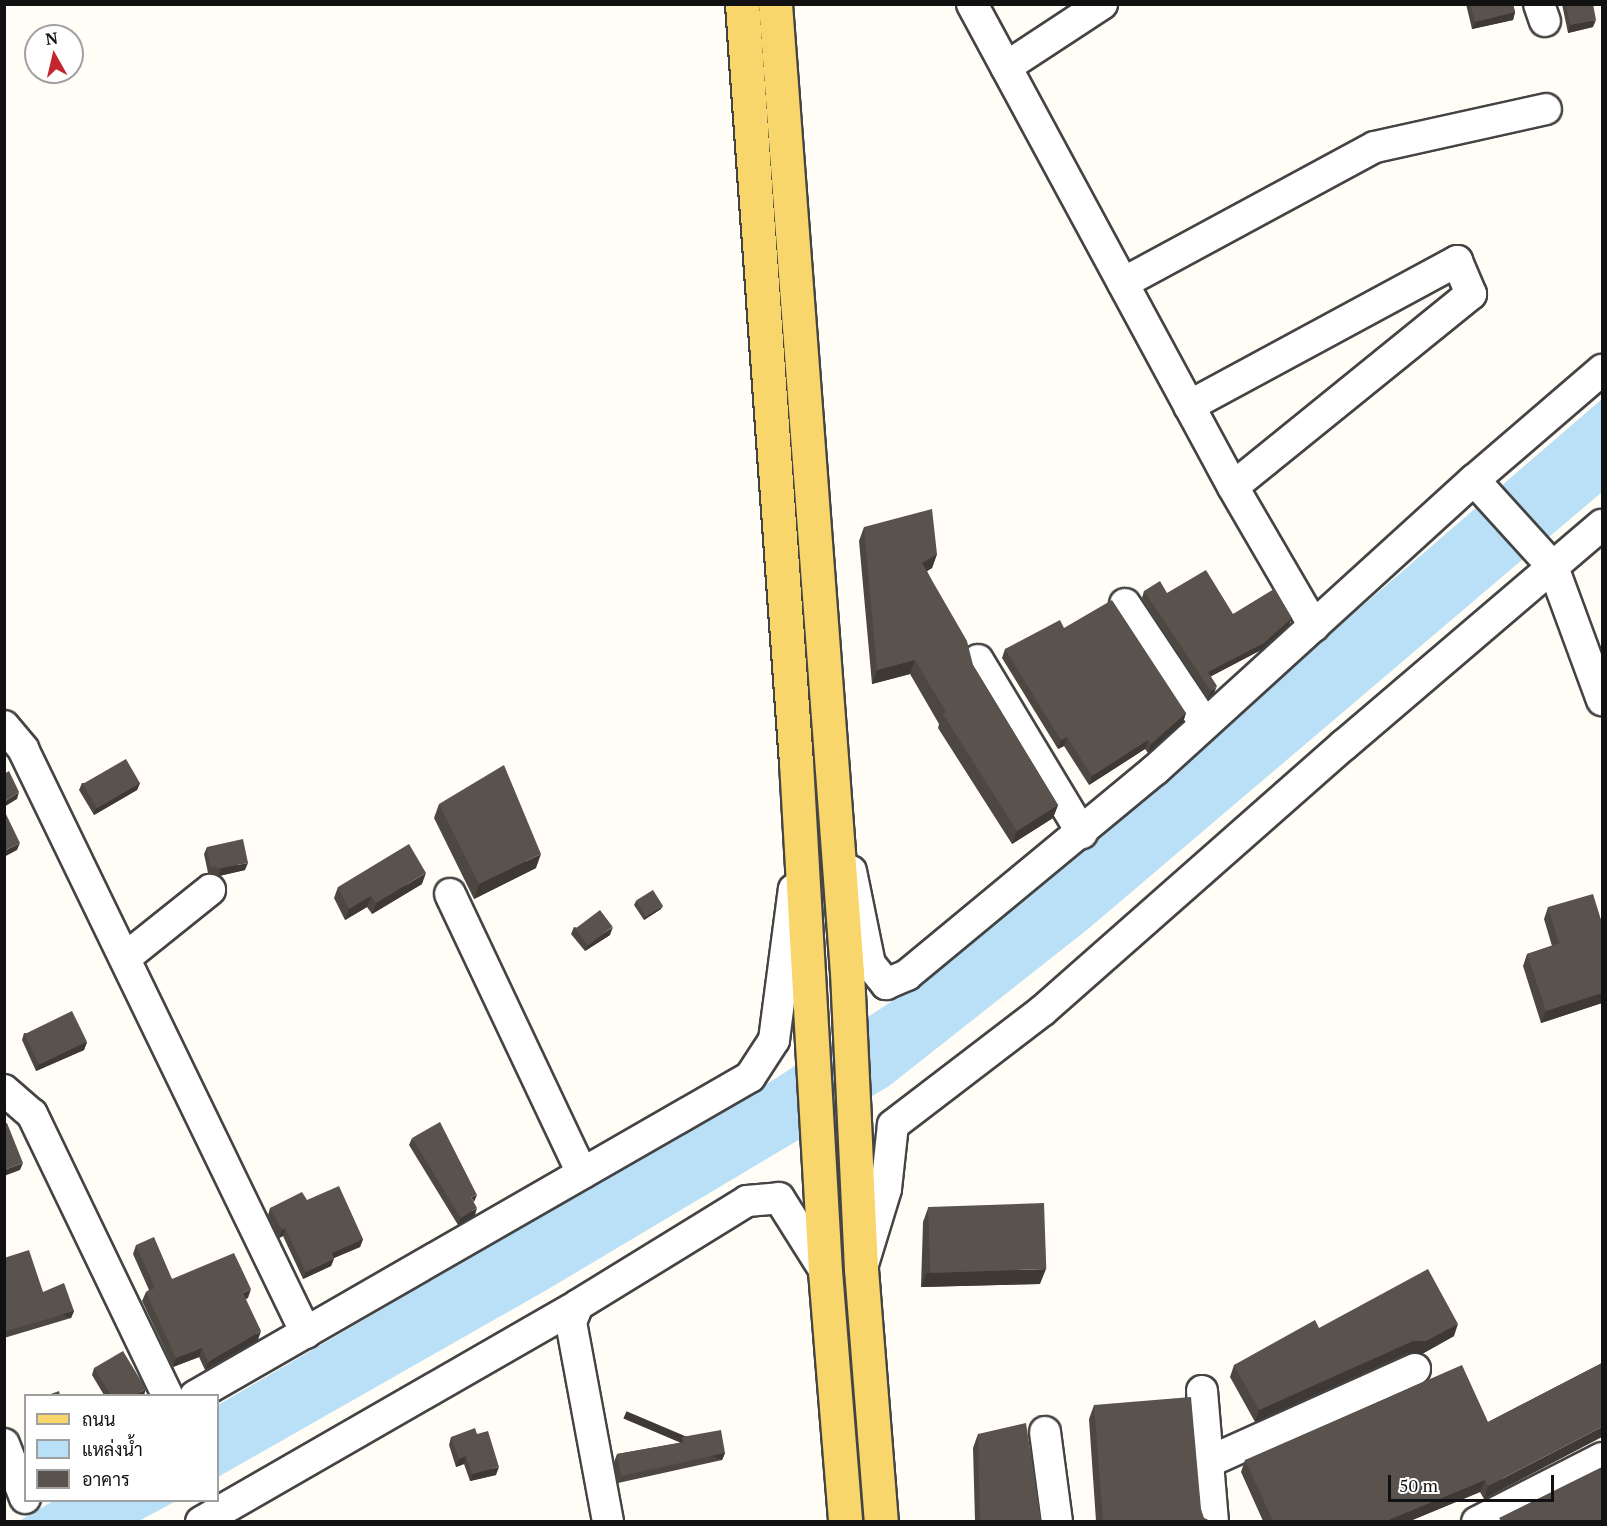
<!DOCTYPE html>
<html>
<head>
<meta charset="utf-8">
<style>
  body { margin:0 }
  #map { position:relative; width:1607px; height:1526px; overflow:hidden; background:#fffdf5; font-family:"PT Serif",Sarabun,serif }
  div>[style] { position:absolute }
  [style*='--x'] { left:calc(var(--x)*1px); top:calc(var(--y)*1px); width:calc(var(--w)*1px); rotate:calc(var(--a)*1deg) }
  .water>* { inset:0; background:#b9e0f7 }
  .roads { filter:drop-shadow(2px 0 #444) drop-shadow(-2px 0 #444) drop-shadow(0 2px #444) drop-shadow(0 -2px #444) }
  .minor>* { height:30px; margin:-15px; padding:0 15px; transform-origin:15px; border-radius:15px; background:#fff }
  .major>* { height:33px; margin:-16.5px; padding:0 16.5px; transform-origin:16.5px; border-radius:16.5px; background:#f9d66b }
  .wall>* { inset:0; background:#4d4742 }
  .shaded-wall>* { inset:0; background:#3f3936; transform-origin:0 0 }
  .building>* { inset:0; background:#5a524d; transform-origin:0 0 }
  span { translate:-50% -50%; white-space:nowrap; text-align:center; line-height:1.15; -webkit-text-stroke:6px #fff; paint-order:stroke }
  .frame { position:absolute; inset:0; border:6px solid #111; pointer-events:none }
  .legend { position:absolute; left:24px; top:1394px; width:195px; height:108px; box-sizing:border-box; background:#fff; border:2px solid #a0a0a0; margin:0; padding:8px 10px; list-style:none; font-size:18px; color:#111 }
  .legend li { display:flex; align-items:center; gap:12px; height:30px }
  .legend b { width:30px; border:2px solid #a0a0a0 }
  .north { position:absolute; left:24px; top:24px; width:60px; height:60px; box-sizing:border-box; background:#fff; border:2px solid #a0a0a0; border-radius:50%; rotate:352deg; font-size:16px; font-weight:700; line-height:24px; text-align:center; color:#111 }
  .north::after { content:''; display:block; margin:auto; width:21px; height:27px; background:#c4262e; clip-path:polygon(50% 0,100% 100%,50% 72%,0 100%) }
  .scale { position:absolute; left:1388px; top:1475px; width:166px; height:27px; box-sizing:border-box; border:3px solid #111; border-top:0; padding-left:8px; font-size:18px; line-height:21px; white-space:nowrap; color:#111; -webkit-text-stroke:4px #fff; paint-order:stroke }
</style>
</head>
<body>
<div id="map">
  <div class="water">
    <div style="clip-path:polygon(1602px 399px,1602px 492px,1088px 929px,889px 1086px,550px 1288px,218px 1477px,218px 1405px,775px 1079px,892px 1001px,1002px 917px)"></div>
    <div style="clip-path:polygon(55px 1500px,176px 1500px,176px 1501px,139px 1521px,19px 1521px)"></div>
  </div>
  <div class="roads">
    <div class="minor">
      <div style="--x:972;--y:4;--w:549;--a:61.61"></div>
      <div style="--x:1233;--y:487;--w:161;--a:59.8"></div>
      <div style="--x:1539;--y:4;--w:18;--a:71"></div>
      <div style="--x:1006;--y:67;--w:115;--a:-33.3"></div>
      <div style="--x:1123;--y:283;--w:286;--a:-28.4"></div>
      <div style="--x:1375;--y:147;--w:175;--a:-12.5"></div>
      <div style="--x:1189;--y:406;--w:305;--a:-28.4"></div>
      <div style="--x:1457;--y:261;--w:36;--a:67"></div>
      <div style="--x:1471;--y:294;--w:306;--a:141"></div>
      <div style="--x:1474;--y:480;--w:118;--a:47.8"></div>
      <div style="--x:1553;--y:567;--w:142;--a:69.8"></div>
      <div style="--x:1125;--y:604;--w:144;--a:56.3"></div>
      <div style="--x:978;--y:660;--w:202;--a:59"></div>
      <div style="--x:4;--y:726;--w:30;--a:50"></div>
      <div style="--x:23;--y:749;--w:649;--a:64.15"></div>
      <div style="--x:851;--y:871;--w:95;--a:78.5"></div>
      <div style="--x:870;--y:964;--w:26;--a:51"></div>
      <div style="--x:886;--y:984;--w:23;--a:-23"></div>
      <div style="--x:907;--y:975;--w:322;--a:-39.6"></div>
      <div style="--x:1155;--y:770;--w:431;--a:-42.3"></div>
      <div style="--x:1474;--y:480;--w:169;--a:-40.7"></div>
      <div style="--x:450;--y:894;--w:309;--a:64.7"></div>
      <div style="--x:125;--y:958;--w:109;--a:-38.7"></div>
      <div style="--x:4;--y:1090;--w:37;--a:41"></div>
      <div style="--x:32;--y:1114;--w:313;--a:64.3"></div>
      <div style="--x:864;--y:1261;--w:75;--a:-73"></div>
      <div style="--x:886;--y:1189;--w:64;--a:-83.8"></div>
      <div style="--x:893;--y:1125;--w:188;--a:-37.4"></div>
      <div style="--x:1042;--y:1011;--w:402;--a:-41.4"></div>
      <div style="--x:1344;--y:745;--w:339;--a:-40.5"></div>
      <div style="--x:578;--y:1305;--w:18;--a:112"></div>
      <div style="--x:571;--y:1322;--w:203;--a:79.5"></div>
      <div style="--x:1202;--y:1391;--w:131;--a:85.2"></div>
      <div style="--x:195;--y:1396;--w:640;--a:-29.89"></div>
      <div style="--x:750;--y:1077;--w:44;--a:-57"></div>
      <div style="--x:774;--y:1040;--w:152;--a:-82.5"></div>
      <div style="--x:1045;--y:1432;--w:91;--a:82.4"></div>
      <div style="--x:4;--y:1444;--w:58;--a:68.7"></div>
      <div style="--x:1208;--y:1462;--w:227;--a:-24.2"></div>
      <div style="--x:201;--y:1522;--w:435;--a:-29.9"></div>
      <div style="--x:578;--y:1305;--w:198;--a:-31.6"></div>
      <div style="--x:747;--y:1201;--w:32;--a:-5"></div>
      <div style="--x:779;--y:1198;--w:86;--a:57.8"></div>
      <div style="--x:1477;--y:1522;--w:140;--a:-27.1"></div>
    </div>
    <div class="major">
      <div style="--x:742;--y:4;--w:760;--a:85.93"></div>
      <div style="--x:796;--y:762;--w:510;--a:86.74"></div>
      <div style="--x:825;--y:1271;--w:252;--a:85.4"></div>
      <div style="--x:775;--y:4;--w:971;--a:85.75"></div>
      <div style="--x:847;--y:972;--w:297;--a:87.3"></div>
      <div style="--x:861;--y:1269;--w:254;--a:85.5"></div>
    </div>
  </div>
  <div class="wall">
    <div style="clip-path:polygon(1466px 4px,1513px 4px,1515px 12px,1513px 20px,1472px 29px)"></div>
    <div style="clip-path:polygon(1562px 4px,1593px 4px,1593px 27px,1568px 33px)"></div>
    <div style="clip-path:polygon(864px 527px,937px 554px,932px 568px,927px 571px,973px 665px,1058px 805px,1053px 818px,1012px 844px,938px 728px,939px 724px,910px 674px,872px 684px,859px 541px)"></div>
    <div style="clip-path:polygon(1144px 591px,1167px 593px,1233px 614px,1292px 618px,1289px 625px,1261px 650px,1211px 676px,1214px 693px,1208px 698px,1142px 598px)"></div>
    <div style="clip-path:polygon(1064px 628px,1186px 713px,1183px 722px,1148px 753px,1145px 749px,1089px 785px,1064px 746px,1058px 749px,1002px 658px,1005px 649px)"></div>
    <div style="clip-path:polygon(82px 783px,140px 783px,137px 790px,94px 815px,79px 790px)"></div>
    <div style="clip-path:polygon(439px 804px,536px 868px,474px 899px,434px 818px)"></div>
    <div style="clip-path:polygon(207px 847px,245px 870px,219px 876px,208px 873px,204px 854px)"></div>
    <div style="clip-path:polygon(422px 884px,372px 914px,367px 907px,345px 920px,334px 898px,338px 887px)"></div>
    <div style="clip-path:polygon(636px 901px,661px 909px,644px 920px,634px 905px)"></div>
    <div style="clip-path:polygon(1548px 907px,1602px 923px,1602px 1003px,1541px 1023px,1523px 966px,1527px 954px,1552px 946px,1544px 919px)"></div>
    <div style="clip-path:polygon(574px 927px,610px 935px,585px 951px,571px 934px)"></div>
    <div style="clip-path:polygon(24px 1033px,87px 1042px,84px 1050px,36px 1071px,22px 1040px)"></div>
    <div style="clip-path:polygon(412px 1138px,475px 1215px,458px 1225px,409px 1145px)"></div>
    <div style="clip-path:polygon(307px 1200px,363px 1239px,360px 1247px,334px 1258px,331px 1266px,303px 1279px,283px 1236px,279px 1238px,268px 1215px,270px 1208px)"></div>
    <div style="clip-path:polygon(928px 1208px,1040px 1284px,921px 1287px,923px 1222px)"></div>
    <div style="clip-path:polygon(136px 1245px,172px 1279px,248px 1298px,245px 1299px,258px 1340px,205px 1370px,199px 1357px,173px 1367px,142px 1301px,146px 1292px,149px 1290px,133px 1254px)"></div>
    <div style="clip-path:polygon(4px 1258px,43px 1292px,74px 1311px,71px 1318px,4px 1338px)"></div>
    <div style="clip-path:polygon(1319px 1328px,1454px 1336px,1422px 1354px,1408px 1353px,1255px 1422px,1230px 1377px,1234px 1365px)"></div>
    <div style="clip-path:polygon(1602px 1363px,1484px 1499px,1480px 1492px,1410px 1521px,1263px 1521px,1241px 1472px,1245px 1460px,1488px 1422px)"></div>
    <div style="clip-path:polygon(94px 1368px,144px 1395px,104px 1395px,92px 1375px)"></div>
    <div style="clip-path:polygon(1094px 1405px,1204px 1518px,1210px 1521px,1096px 1521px,1089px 1419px)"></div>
    <div style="clip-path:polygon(477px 1434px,496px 1475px,470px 1481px,464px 1464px,456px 1467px,449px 1445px,451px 1437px)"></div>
    <div style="clip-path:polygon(978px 1434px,1041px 1521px,975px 1521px,973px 1448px)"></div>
    <div style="clip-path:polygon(682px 1437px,725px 1453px,722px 1460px,618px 1483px,614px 1462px,617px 1454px,680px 1443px)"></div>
  </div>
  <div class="shaded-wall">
    <div style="clip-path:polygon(1515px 12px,1513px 20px,1472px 29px,1475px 22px)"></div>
    <div style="clip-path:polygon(1596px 20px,1593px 27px,1568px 33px,1570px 25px)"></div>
    <div style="clip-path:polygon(937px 554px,932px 568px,917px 577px,922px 563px)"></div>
    <div style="clip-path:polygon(1292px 618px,1289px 625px,1261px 650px,1206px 679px,1208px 672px)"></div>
    <div style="clip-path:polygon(915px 660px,910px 674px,872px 684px,877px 670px)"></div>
    <div style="clip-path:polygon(1217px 686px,1214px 693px,1208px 698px,1211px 691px)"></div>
    <div style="clip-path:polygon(1186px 713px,1183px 722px,1148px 753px,1151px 744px)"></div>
    <div style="clip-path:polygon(1067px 737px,1064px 746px,1058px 749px,1061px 740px)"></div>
    <div style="clip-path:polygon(1148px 740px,1145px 749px,1089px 785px,1092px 776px)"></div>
    <div style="clip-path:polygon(140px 783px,137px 790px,94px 815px,96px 808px)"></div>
    <div style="clip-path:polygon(19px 792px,17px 799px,4px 807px,4px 802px)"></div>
    <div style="clip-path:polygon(1058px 805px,1053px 818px,1012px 844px,1017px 831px)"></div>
    <div style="clip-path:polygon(20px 843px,17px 850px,4px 857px,4px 851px)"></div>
    <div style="clip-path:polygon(541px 854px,536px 868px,474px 899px,479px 884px)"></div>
    <div style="clip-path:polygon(248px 863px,245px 870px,219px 876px,221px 868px)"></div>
    <div style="clip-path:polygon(426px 873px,422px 884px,372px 914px,376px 903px)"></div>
    <div style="clip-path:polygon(371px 896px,367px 907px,345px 920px,349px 909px)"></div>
    <div style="clip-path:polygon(663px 906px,661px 909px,644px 920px,645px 917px)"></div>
    <div style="clip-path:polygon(613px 927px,610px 935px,585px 951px,588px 944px)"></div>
    <div style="clip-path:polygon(1602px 993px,1602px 1003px,1541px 1023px,1546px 1011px)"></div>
    <div style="clip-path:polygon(87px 1042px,84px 1050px,36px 1071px,39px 1063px)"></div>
    <div style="clip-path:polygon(23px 1163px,20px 1170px,4px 1176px,4px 1170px)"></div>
    <div style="clip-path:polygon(477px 1195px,474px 1202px,471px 1197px)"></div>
    <div style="clip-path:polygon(477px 1208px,475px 1215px,458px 1225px,461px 1218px)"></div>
    <div style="clip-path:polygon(285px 1228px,283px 1236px,279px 1238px,282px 1230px)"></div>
    <div style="clip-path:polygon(363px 1239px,360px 1247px,329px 1260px,332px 1253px)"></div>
    <div style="clip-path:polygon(334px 1259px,331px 1266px,303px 1279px,306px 1272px)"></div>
    <div style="clip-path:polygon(1046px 1269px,1040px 1284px,921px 1287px,926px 1273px)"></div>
    <div style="clip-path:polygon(251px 1289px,248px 1298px,239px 1301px,243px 1293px)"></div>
    <div style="left:74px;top:1311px;width:8px;height:70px;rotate:113deg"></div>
    <div style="clip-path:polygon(1458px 1324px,1454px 1336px,1422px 1354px,1408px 1353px,1255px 1422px,1259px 1410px,1413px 1341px)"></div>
    <div style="clip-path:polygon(261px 1331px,258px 1340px,205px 1370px,208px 1362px)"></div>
    <div style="clip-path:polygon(202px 1348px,199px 1357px,173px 1367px,176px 1358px)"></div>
    <div style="clip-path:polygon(146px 1389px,144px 1395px,135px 1395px)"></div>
    <div style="clip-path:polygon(1602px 1427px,1602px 1437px,1484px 1499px,1488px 1486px)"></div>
    <div style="left:725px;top:1453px;width:8px;height:107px;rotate:113deg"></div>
    <div style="clip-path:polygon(466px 1456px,464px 1464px,456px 1467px,459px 1459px)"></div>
    <div style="clip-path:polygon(499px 1467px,496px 1475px,470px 1481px,472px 1474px)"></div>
    <div style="clip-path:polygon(1485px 1480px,1480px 1492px,1410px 1521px,1386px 1521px)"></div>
  </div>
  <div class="building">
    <div style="clip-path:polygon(1470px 4px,1513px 4px,1515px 12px,1475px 22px)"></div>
    <div style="clip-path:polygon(1566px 4px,1593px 4px,1596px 20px,1570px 25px)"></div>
    <div style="clip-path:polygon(932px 509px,937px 554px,922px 563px,967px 641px,973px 665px,1058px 805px,1017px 831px,943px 714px,946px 712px,915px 660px,877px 670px,864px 527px)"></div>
    <div style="clip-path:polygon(1206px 570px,1233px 614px,1274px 589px,1292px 618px,1264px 643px,1208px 672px,1217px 686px,1211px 691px,1144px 591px,1160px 581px,1167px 593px)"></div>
    <div style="clip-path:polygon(1112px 600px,1186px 713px,1151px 744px,1148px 740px,1092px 776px,1067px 737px,1061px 740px,1005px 649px,1060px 620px,1064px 628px)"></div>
    <div style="left:126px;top:759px;width:28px;height:50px;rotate:60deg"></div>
    <div style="clip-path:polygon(504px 765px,541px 854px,479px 884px,439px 804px)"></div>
    <div style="clip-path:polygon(9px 771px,19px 792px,4px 802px,4px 774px)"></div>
    <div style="clip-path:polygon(4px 810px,20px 843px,4px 851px)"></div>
    <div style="clip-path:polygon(243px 839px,248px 863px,221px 868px,210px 866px,207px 847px)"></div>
    <div style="clip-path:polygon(409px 844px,426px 873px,376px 903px,371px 896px,349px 909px,338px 887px)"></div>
    <div style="left:653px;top:890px;width:19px;height:20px;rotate:58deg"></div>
    <div style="clip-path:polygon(1593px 894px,1602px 923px,1602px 993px,1546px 1011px,1527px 954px,1559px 943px,1548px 907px)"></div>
    <div style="left:600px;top:910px;width:21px;height:31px;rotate:53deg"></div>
    <div style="left:72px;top:1011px;width:34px;height:53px;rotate:64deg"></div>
    <div style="clip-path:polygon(440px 1122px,477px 1195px,471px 1197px,477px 1208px,461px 1218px,412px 1138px)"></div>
    <div style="clip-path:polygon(7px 1123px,23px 1163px,4px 1170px,4px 1124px)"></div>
    <div style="clip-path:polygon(339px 1186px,363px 1239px,332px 1253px,334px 1259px,306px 1272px,285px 1228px,282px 1230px,270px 1208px,302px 1192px,307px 1200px)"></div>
    <div style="left:1044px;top:1203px;width:66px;height:116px;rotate:88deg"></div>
    <div style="clip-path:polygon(154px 1237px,172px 1279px,234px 1253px,251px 1289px,243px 1293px,261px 1331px,208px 1362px,202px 1348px,176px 1358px,146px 1292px,155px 1288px,136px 1245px)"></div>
    <div style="clip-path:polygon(29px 1250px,43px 1292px,64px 1283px,74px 1311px,7px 1331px,4px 1324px,4px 1258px)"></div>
    <div style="clip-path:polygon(1428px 1269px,1458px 1324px,1426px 1341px,1413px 1341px,1259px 1410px,1234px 1365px,1315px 1320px,1319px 1328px)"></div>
    <div style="clip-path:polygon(123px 1351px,146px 1389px,135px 1395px,111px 1395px,94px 1368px)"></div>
    <div style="clip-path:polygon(1602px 1363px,1602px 1427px,1488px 1486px,1485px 1480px,1386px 1521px,1273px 1521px,1245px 1460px,1462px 1365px,1488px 1422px)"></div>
    <div style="clip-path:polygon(59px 1391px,60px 1395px,48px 1395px)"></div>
    <div style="clip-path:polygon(1191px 1397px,1201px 1509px,1204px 1518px,1210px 1521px,1103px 1521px,1094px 1405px)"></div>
    <div style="clip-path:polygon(1026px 1423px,1041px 1521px,980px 1521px,978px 1434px)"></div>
    <div style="clip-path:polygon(475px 1428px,477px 1434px,488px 1431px,499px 1467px,472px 1474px,466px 1456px,459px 1459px,451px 1437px)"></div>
    <div style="clip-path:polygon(721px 1430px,725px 1453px,621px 1476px,617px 1454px,683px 1442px,682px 1437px)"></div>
    <div style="clip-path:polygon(1602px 1467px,1602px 1521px,1501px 1521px,1499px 1518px)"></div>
  </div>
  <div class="frame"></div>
  <ul class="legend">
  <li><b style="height:8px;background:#f9d66b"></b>ถนน</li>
  <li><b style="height:16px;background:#b9e0f7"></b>แหล่งน้ำ</li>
  <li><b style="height:16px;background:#5a524d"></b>อาคาร</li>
  </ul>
  <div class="north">N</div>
  <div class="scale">50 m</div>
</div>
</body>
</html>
